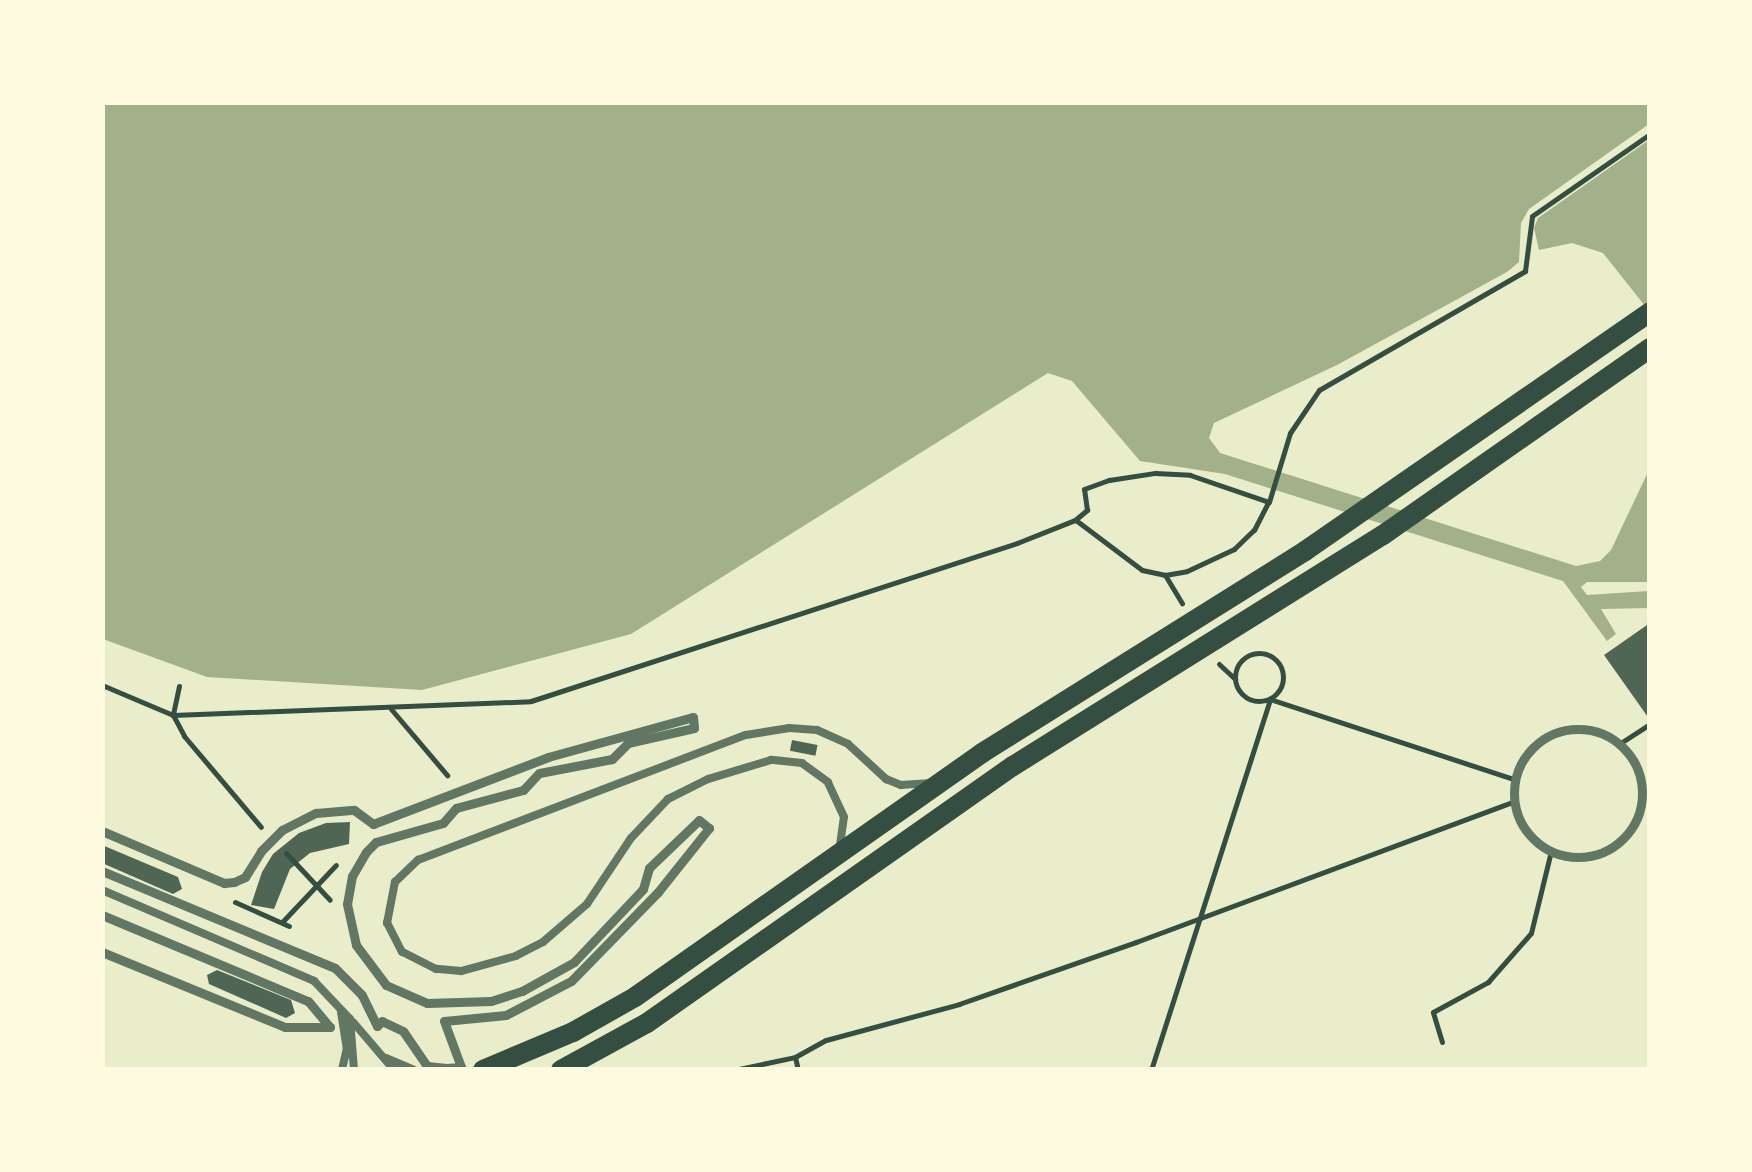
<!DOCTYPE html>
<html>
<head>
<meta charset="utf-8">
<style>
  body { margin:0 }
  #map { position:relative; width:1752px; height:1172px; overflow:hidden; background:#e9edc9; font-family:Ubuntu,sans-serif }
  div>[style] { position:absolute }
  [style*='--x'] { left:calc(var(--x)*1px); top:calc(var(--y)*1px); width:calc(var(--w)*1px); rotate:calc(var(--a)*1deg) }
  .water>* { inset:0; background:#a3b18a }
  .building>* { inset:0; background:#4f6655; transform-origin:0 0 }
  .path>* { height:5px; margin:-2.5px; padding:0 2.5px; transform-origin:2.5px; border-radius:2.5px; background:#344e41 }
  .path>.ring { margin:-2.5px; padding:0; box-sizing:content-box; background:none; border:5px solid #344e41; border-radius:50% }
  .service>* { height:8px; margin:-4px; padding:0 4px; transform-origin:4px; border-radius:4px; background:#617663 }
  .pedestrian>* { height:9px; margin:-4.5px; padding:0 4.5px; transform-origin:4.5px; border-radius:4.5px; background:#617663 }
  .pedestrian>.ring { margin:-4.5px; padding:0; box-sizing:content-box; background:none; border:9px solid #617663; border-radius:50% }
  .secondary>* { height:20px; margin:-10px; padding:0 10px; transform-origin:10px; border-radius:10px; background:#344e41 }
  span { translate:-50% -50%; white-space:nowrap; text-align:center; line-height:1.15; -webkit-text-stroke:9px #fefae0; paint-order:stroke }
  .frame { position:absolute; inset:0; border:105px solid #fefae0; pointer-events:none }
</style>
</head>
<body>
<div id="map">
  <div class="water">
    <div style="clip-path:polygon(102px 103px,1649px 103px,1649px 124px,1529px 209px,1521px 223px,1519px 262px,1507px 272px,1337px 365px,1214px 423px,1209px 438px,1220px 453px,1576px 566px,1600px 561px,1611px 550px,1649px 470px,1649px 582px,1587px 582px,1581px 587px,1587px 595px,1649px 591px,1649px 608px,1601px 609px,1616px 634px,1607px 641px,1563px 581px,1225px 474px,1140px 461px,1072px 381px,1048px 373px,631px 634px,422px 690px,207px 677px,103px 639px)"></div>
    <div style="clip-path:polygon(1649px 140px,1649px 311px,1603px 253px,1572px 243px,1539px 250px,1534px 228px,1538px 218px)"></div>
  </div>
  <div class="building">
    <div style="clip-path:polygon(1650px 623px,1650px 720px,1604px 655px)"></div>
    <div style="left:792px;top:740px;width:26px;height:11px;rotate:11deg"></div>
    <div style="clip-path:polygon(350px 822px,349px 844px,310px 853px,290px 869px,274px 909px,251px 905px,262px 872px,273px 854px,299px 833px,326px 823px)"></div>
    <div style="clip-path:polygon(102px 845px,178px 877px,182px 889px,173px 894px,102px 863px)"></div>
    <div style="clip-path:polygon(217px 970px,291px 1000px,295px 1013px,286px 1018px,209px 984px,207px 975px)"></div>
  </div>
  <div class="path">
    <div style="--x:1077;--y:521;--w:81;--a:37"></div>
    <div style="--x:1142;--y:570;--w:24;--a:12"></div>
    <div style="--x:1165;--y:575;--w:33;--a:59"></div>
    <div style="--x:1165;--y:575;--w:22;--a:-10"></div>
    <div style="--x:1187;--y:571;--w:52;--a:-25.1"></div>
    <div style="--x:1234;--y:549;--w:28;--a:-44"></div>
    <div style="--x:1254;--y:530;--w:30;--a:-63"></div>
    <div class="ring" style="left:1235px;top:653px;width:43px;height:43px"></div>
    <div style="--x:1219;--y:664;--w:22;--a:43"></div>
    <div style="--x:102;--y:685;--w:77;--a:22.9"></div>
    <div style="--x:173;--y:715;--w:358;--a:-2.2"></div>
    <div style="--x:531;--y:701;--w:511;--a:-18.01"></div>
    <div style="--x:1017;--y:543;--w:62;--a:-21.6"></div>
    <div style="--x:1075;--y:520;--w:16;--a:-40"></div>
    <div style="--x:1087;--y:510;--w:21;--a:-98"></div>
    <div style="--x:1084;--y:489;--w:27;--a:-20"></div>
    <div style="--x:1109;--y:480;--w:47;--a:-8.7"></div>
    <div style="--x:1155;--y:473;--w:35;--a:3"></div>
    <div style="--x:1190;--y:475;--w:83;--a:18.9"></div>
    <div style="--x:1269;--y:502;--w:72;--a:-73.1"></div>
    <div style="--x:1290;--y:433;--w:52;--a:-56"></div>
    <div style="--x:1319;--y:390;--w:238;--a:-30"></div>
    <div style="--x:1525;--y:271;--w:55;--a:-82.7"></div>
    <div style="--x:1532;--y:216;--w:144;--a:-34.8"></div>
    <div style="--x:179;--y:686;--w:30;--a:102"></div>
    <div style="--x:173;--y:715;--w:24;--a:62"></div>
    <div style="--x:184;--y:736;--w:119;--a:49.8"></div>
    <div style="--x:391;--y:709;--w:87;--a:49.7"></div>
    <div style="--x:1619;--y:744;--w:37;--a:-33"></div>
    <div style="--x:286;--y:853;--w:64;--a:46.9"></div>
    <div style="--x:235;--y:902;--w:59;--a:24"></div>
    <div style="--x:283;--y:921;--w:77;--a:-46.6"></div>
    <div style="--x:1442;--y:1042;--w:31;--a:-107"></div>
    <div style="--x:1433;--y:1012;--w:63;--a:-28.6"></div>
    <div style="--x:1488;--y:982;--w:65;--a:-48.7"></div>
    <div style="--x:1531;--y:933;--w:84;--a:-76.3"></div>
    <div style="--x:734;--y:1070;--w:62;--a:-12"></div>
    <div style="--x:798;--y:1070;--w:13;--a:-103"></div>
    <div style="--x:795;--y:1057;--w:35;--a:-29"></div>
    <div style="--x:826;--y:1040;--w:138;--a:-15.1"></div>
    <div style="--x:959;--y:1004;--w:188;--a:-19.3"></div>
    <div style="--x:1136;--y:942;--w:404;--a:-20.4"></div>
    <div style="--x:1151;--y:1070;--w:390;--a:-72.2"></div>
    <div style="--x:1270;--y:699;--w:259;--a:18.2"></div>
  </div>
  <div class="service">
    <div style="--x:840;--y:845;--w:28;--a:-82"></div>
    <div style="--x:844;--y:817;--w:38;--a:-115"></div>
    <div style="--x:828;--y:782;--w:32;--a:-144"></div>
    <div style="--x:802;--y:763;--w:31;--a:-174"></div>
    <div style="--x:771;--y:760;--w:66;--a:163.2"></div>
    <div style="--x:708;--y:779;--w:45;--a:153.4"></div>
    <div style="--x:668;--y:799;--w:54;--a:133.5"></div>
    <div style="--x:631;--y:838;--w:79;--a:123.7"></div>
    <div style="--x:587;--y:904;--w:58;--a:139.2"></div>
    <div style="--x:543;--y:942;--w:30;--a:153"></div>
    <div style="--x:516;--y:956;--w:57;--a:164.7"></div>
    <div style="--x:461;--y:971;--w:25;--a:-175"></div>
    <div style="--x:436;--y:969;--w:38;--a:-153"></div>
    <div style="--x:402;--y:952;--w:33;--a:-117"></div>
    <div style="--x:387;--y:923;--w:42;--a:-79"></div>
    <div style="--x:395;--y:882;--w:32;--a:-44"></div>
    <div style="--x:418;--y:860;--w:351;--a:-20.9"></div>
    <div style="--x:746;--y:735;--w:44;--a:-9.2"></div>
    <div style="--x:789;--y:728;--w:28;--a:4"></div>
    <div style="--x:817;--y:730;--w:34;--a:24"></div>
    <div style="--x:848;--y:744;--w:52;--a:42.6"></div>
    <div style="--x:886;--y:779;--w:16;--a:22"></div>
    <div style="--x:901;--y:785;--w:27;--a:-4"></div>
    <div style="--x:102;--y:890;--w:231;--a:23.2"></div>
    <div style="--x:314;--y:981;--w:52;--a:46.5"></div>
    <div style="--x:350;--y:1019;--w:51;--a:85.5"></div>
    <div style="--x:341;--y:1012;--w:36;--a:81"></div>
    <div style="--x:347;--y:1048;--w:23;--a:103"></div>
    <div style="--x:353;--y:1022;--w:63;--a:49.5"></div>
    <div style="--x:386;--y:1058;--w:30;--a:23"></div>
  </div>
  <div class="pedestrian">
    <div class="ring" style="left:1514px;top:729px;width:119px;height:119px"></div>
    <div style="--x:102;--y:831;--w:133;--a:23.1"></div>
    <div style="--x:224;--y:883;--w:10;--a:-6"></div>
    <div style="--x:234;--y:882;--w:12;--a:-24"></div>
    <div style="--x:245;--y:877;--w:31;--a:-58"></div>
    <div style="--x:261;--y:851;--w:30;--a:-45"></div>
    <div style="--x:282;--y:830;--w:38;--a:-27"></div>
    <div style="--x:316;--y:813;--w:38;--a:-5"></div>
    <div style="--x:354;--y:810;--w:24;--a:36"></div>
    <div style="--x:373;--y:824;--w:187;--a:-20.9"></div>
    <div style="--x:548;--y:757;--w:150;--a:-15.4"></div>
    <div style="--x:693;--y:717;--w:11;--a:85"></div>
    <div style="--x:694;--y:728;--w:68;--a:167.2"></div>
    <div style="--x:628;--y:743;--w:23;--a:135"></div>
    <div style="--x:612;--y:759;--w:74;--a:169.1"></div>
    <div style="--x:539;--y:773;--w:23;--a:133"></div>
    <div style="--x:523;--y:790;--w:69;--a:165"></div>
    <div style="--x:456;--y:808;--w:20;--a:131"></div>
    <div style="--x:443;--y:823;--w:70;--a:164.2"></div>
    <div style="--x:376;--y:842;--w:14;--a:135"></div>
    <div style="--x:366;--y:852;--w:28;--a:120"></div>
    <div style="--x:352;--y:876;--w:28;--a:100"></div>
    <div style="--x:347;--y:904;--w:42;--a:77.6"></div>
    <div style="--x:356;--y:945;--w:50;--a:53.1"></div>
    <div style="--x:386;--y:985;--w:45;--a:23.7"></div>
    <div style="--x:427;--y:1003;--w:64;--a:-1.8"></div>
    <div style="--x:491;--y:1001;--w:33;--a:-18"></div>
    <div style="--x:522;--y:991;--w:60;--a:-29.1"></div>
    <div style="--x:574;--y:962;--w:100;--a:-46.6"></div>
    <div style="--x:643;--y:889;--w:22;--a:-74"></div>
    <div style="--x:649;--y:868;--w:69;--a:-43.8"></div>
    <div style="--x:699;--y:820;--w:13;--a:39"></div>
    <div style="--x:709;--y:828;--w:82;--a:128.6"></div>
    <div style="--x:658;--y:892;--w:124;--a:134.3"></div>
    <div style="--x:571;--y:981;--w:73;--a:152.4"></div>
    <div style="--x:506;--y:1015;--w:62;--a:174.5"></div>
    <div style="--x:444;--y:1021;--w:49;--a:69.7"></div>
    <div style="--x:461;--y:1067;--w:15;--a:176"></div>
    <div style="--x:446;--y:1068;--w:19;--a:-174"></div>
    <div style="--x:427;--y:1066;--w:42;--a:-124.4"></div>
    <div style="--x:403;--y:1031;--w:23;--a:-155"></div>
    <div style="--x:382;--y:1021;--w:7;--a:135"></div>
    <div style="--x:377;--y:1026;--w:34;--a:-116"></div>
    <div style="--x:362;--y:995;--w:38;--a:-135"></div>
    <div style="--x:335;--y:968;--w:252;--a:-157.4"></div>
    <div style="--x:102;--y:915;--w:223;--a:22.7"></div>
    <div style="--x:308;--y:1001;--w:34;--a:50"></div>
    <div style="--x:102;--y:952;--w:198;--a:22.3"></div>
    <div style="--x:285;--y:1027;--w:45;--a:0"></div>
  </div>
  <div class="secondary">
    <div style="--x:483;--y:1070;--w:98;--a:-22.9"></div>
    <div style="--x:573;--y:1032;--w:71;--a:-29.4"></div>
    <div style="--x:635;--y:997;--w:424;--a:-35.1"></div>
    <div style="--x:982;--y:753;--w:381;--a:-32"></div>
    <div style="--x:1305;--y:551;--w:420;--a:-34.7"></div>
    <div style="--x:561;--y:1070;--w:98;--a:-28.7"></div>
    <div style="--x:647;--y:1023;--w:447;--a:-35.1"></div>
    <div style="--x:1013;--y:766;--w:436;--a:-32"></div>
    <div style="--x:1383;--y:535;--w:326;--a:-35"></div>
  </div>
  <div class="frame"></div>
</div>
</body>
</html>
